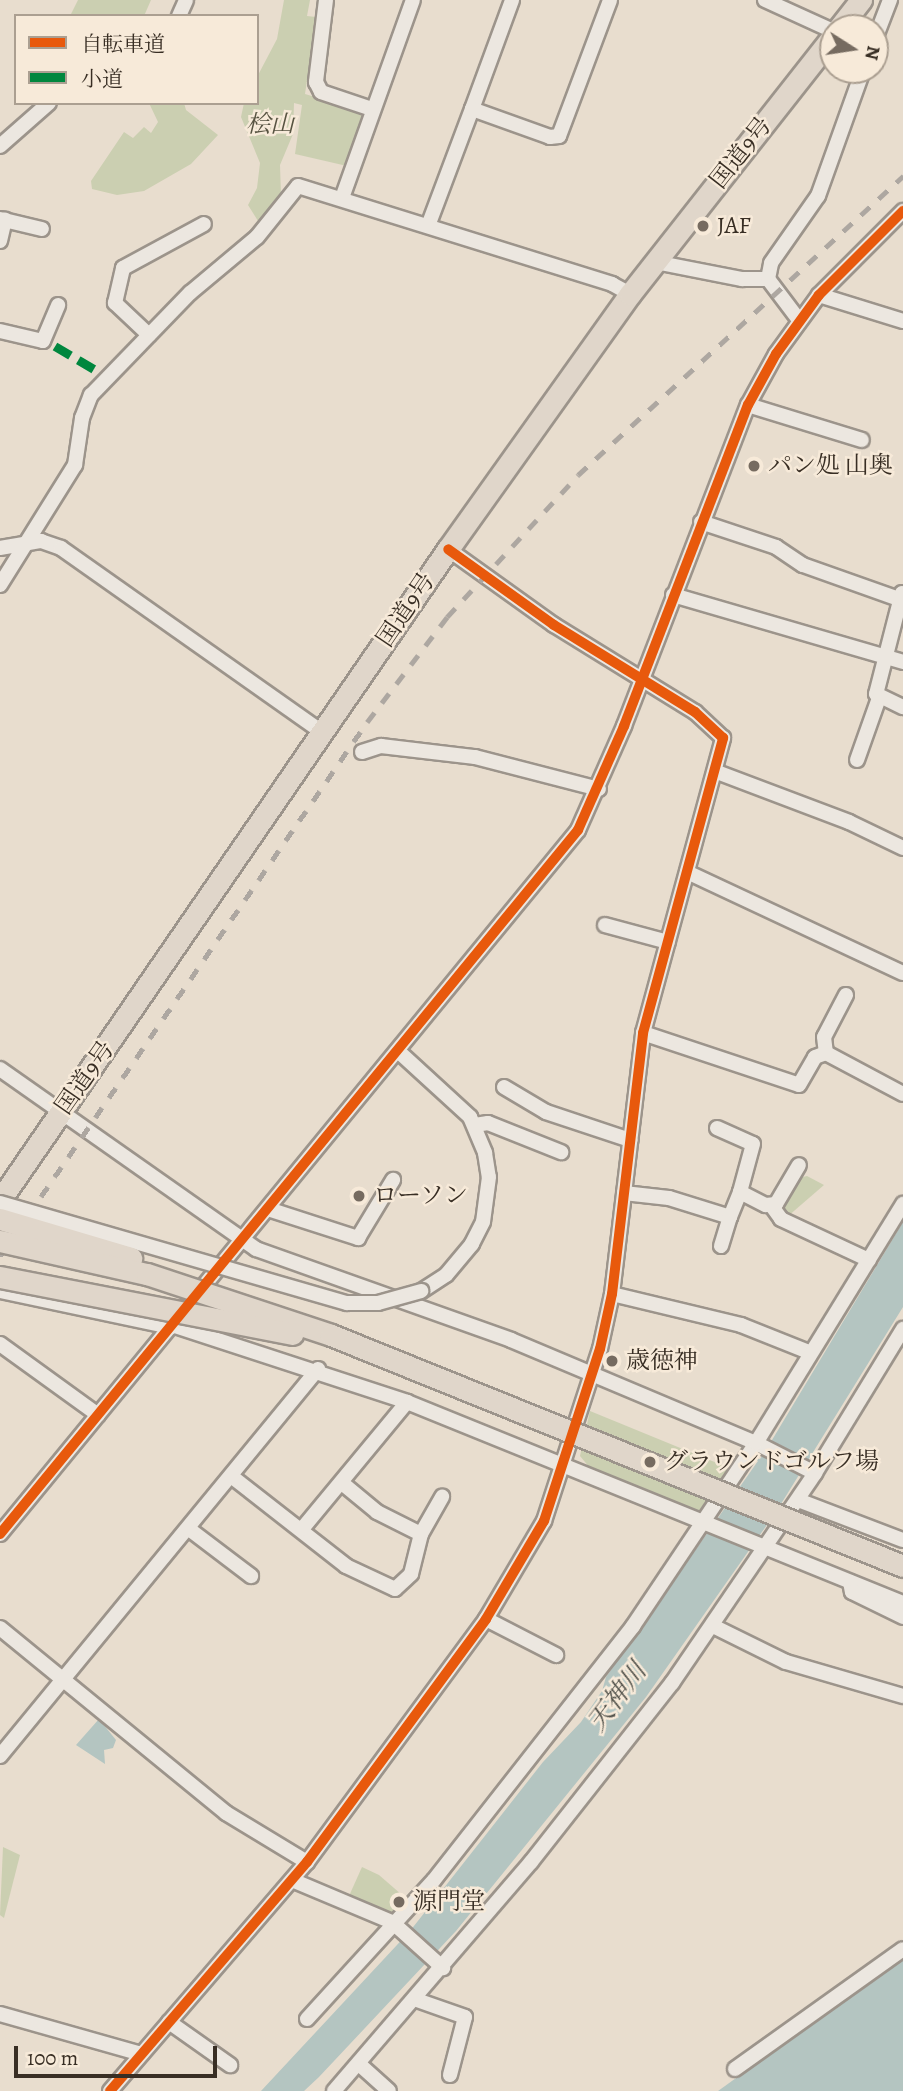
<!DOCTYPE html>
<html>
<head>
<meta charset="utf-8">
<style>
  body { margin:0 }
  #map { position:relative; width:903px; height:2091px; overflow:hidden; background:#e8ddce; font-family:Alegreya,"Noto Serif JP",serif }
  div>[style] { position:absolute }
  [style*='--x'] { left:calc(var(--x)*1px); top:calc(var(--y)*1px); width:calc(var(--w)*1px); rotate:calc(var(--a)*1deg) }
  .green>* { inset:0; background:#cbcfb1 }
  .water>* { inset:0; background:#b4c5c1 }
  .roads { filter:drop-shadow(2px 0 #9c948b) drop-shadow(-2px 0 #9c948b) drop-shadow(0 2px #9c948b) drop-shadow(0 -2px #9c948b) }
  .minor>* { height:14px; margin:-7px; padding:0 7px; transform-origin:7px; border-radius:7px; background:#ece7e0 }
  .highway>* { height:21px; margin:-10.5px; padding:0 10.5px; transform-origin:10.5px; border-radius:10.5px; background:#e0d6ca }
  .rail>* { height:4.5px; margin-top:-2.25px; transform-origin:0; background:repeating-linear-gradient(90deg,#ada7a1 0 12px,transparent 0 24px) }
  .bridges { filter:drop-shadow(2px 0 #9c948b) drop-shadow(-2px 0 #9c948b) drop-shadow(0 2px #9c948b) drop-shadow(0 -2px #9c948b) }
  .minor-bridge>* { height:14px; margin:-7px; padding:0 7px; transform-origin:7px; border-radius:7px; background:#ece7e0 }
  .highway-bridge>* { height:21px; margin:-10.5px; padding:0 10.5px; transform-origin:10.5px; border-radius:10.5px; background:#e0d6ca }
  .quiet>* { height:9px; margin-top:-4.5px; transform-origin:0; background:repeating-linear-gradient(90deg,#00873e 0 18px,transparent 0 27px) }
  .cycleway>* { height:10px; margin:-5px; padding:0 5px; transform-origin:5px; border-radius:5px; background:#e8590c }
  .dots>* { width:19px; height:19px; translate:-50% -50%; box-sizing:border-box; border:4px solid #f7ead9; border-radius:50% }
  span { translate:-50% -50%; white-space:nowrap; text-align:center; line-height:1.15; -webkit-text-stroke:5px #f7ead9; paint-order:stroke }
  .park-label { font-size:24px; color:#575341; font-style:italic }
  .street-label { font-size:24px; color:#382e24 }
  .poi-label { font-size:24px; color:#382e24 }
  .left { translate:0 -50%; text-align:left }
  .water-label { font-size:26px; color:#51514a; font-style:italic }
  .legend { position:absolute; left:14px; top:14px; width:245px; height:91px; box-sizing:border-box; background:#f7ead9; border:2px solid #ab9f91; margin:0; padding:9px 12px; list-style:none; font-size:21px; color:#382e24 }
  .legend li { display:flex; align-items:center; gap:14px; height:35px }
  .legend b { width:35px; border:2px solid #ab9f91 }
  .north { position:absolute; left:819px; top:14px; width:70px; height:70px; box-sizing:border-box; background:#f7ead9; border:2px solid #ab9f91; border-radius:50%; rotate:102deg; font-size:19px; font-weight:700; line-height:28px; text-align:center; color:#382e24 }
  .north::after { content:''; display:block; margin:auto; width:24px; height:32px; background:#766b60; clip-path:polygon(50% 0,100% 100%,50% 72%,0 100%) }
  .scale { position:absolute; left:14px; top:2046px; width:203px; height:32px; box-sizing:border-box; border:4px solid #382e24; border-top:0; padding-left:9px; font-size:21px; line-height:24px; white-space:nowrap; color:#382e24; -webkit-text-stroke:5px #f7ead9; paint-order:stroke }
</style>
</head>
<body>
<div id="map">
  <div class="green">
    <div style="clip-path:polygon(78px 0,151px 0,144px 16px,70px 16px)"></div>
    <div style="clip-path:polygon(284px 0,310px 0,307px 16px,316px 17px,305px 94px,366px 112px,347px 166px,295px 154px,302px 105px,294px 103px,293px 134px,280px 165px,281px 195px,258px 221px,248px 205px,257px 188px,260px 163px,241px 117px,244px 103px,257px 103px,257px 77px,277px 39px)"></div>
    <div style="clip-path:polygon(149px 103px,184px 103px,186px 110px,218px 135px,191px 164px,144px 191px,117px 195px,92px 189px,91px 181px,124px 132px,133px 138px,144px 127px,151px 133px,158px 122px)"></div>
    <div style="clip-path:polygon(807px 1176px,824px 1185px,787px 1217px,782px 1210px,799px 1178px)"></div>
    <div style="clip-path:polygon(590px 1411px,734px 1470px,702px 1513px,590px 1468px,580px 1456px)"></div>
    <div style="clip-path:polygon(3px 1847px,20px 1855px,4px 1918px,0 1915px)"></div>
    <div style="clip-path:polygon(362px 1867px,379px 1875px,409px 1901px,392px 1914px,349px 1896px)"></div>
  </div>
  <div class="water">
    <div style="clip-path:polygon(903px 1222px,903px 1307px,776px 1512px,646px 1697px,456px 1931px,319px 2077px,304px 2091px,261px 2091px,410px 1931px,543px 1762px,581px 1722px,602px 1691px,606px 1677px,758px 1461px,754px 1458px,760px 1459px,769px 1445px)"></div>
    <div style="clip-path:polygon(99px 1719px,116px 1740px,113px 1748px,104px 1750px,105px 1764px,76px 1745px)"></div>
    <div style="clip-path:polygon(903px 1958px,903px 2091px,718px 2091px)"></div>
  </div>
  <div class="roads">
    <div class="minor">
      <div style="--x:326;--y:0;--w:83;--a:97"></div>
      <div style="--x:316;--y:82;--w:11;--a:63"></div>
      <div style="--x:321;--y:92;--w:54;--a:18.4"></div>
      <div style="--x:765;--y:0;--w:75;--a:24.5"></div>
      <div style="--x:179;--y:16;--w:17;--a:-66"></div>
      <div style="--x:875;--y:39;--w:42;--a:-69"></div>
      <div style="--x:472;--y:109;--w:116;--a:-69.8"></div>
      <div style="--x:0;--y:146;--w:65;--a:-41.3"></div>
      <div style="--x:342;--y:198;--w:210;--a:-70.3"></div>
      <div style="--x:0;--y:219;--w:43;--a:13.4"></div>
      <div style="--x:428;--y:226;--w:125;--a:-69.4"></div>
      <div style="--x:472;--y:109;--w:83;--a:19.7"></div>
      <div style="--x:550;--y:137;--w:9;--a:-6"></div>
      <div style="--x:559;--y:136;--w:145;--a:-69.4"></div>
      <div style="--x:0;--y:241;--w:22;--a:-77"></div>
      <div style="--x:655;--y:262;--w:89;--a:11.1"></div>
      <div style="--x:742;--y:279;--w:26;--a:0"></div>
      <div style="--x:819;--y:295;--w:88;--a:17.2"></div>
      <div style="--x:799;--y:320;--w:51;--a:-127.1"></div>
      <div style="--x:768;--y:279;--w:16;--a:-79"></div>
      <div style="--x:771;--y:263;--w:82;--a:-55"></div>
      <div style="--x:818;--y:196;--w:134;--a:-70.3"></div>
      <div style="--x:0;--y:331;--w:44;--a:13.1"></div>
      <div style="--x:43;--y:341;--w:39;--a:-67"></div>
      <div style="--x:149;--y:335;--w:47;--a:-136.7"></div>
      <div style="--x:115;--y:303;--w:36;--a:-77"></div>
      <div style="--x:123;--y:268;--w:92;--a:-28.5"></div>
      <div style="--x:748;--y:405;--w:119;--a:17.1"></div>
      <div style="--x:701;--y:522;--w:79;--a:18.4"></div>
      <div style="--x:776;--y:547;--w:32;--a:34"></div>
      <div style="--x:803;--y:565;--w:102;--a:19.5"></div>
      <div style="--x:0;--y:548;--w:42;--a:-9.7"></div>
      <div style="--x:41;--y:541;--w:21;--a:19"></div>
      <div style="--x:61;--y:548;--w:321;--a:35.2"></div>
      <div style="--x:0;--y:585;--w:142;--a:-58"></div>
      <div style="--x:75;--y:465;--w:48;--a:-81.5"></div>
      <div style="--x:82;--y:418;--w:25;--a:-69"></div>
      <div style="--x:91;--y:395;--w:142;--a:-45.9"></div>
      <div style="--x:190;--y:293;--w:87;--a:-39.9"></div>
      <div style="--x:257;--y:237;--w:65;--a:-51.2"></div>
      <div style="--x:298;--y:186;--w:329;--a:17.3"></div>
      <div style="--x:612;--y:284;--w:21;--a:29"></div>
      <div style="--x:902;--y:593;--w:104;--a:104.4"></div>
      <div style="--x:876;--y:694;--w:30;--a:26"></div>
      <div style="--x:673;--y:595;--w:240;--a:16.2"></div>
      <div style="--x:362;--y:752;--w:20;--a:-18"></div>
      <div style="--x:381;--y:746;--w:95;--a:6.7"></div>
      <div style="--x:475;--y:757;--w:128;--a:14.5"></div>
      <div style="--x:857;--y:760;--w:66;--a:-70.5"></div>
      <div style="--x:717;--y:772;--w:141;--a:20.7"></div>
      <div style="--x:849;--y:822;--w:60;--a:25.7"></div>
      <div style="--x:687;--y:872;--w:238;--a:25.1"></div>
      <div style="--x:605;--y:925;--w:65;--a:15.1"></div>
      <div style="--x:846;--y:995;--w:47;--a:117.6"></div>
      <div style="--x:824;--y:1037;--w:16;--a:83"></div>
      <div style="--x:826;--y:1053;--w:87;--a:28"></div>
      <div style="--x:643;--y:1033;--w:164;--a:18.4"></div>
      <div style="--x:799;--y:1085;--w:32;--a:-60"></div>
      <div style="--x:815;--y:1057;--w:12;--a:-20"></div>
      <div style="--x:398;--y:1051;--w:98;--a:42.5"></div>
      <div style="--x:470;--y:1117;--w:39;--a:67"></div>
      <div style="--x:485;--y:1153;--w:24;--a:81"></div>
      <div style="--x:489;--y:1177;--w:45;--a:97.6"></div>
      <div style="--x:483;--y:1222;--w:25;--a:117"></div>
      <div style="--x:472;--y:1244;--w:40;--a:130"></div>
      <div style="--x:446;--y:1275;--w:30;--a:147"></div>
      <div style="--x:0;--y:1069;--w:313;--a:35.1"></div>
      <div style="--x:256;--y:1249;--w:271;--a:19.6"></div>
      <div style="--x:511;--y:1340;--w:266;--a:22.8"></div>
      <div style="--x:756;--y:1443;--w:66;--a:27"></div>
      <div style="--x:504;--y:1087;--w:49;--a:30.8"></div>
      <div style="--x:546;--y:1112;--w:89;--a:18.4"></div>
      <div style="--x:475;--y:1125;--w:13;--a:-9"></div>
      <div style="--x:488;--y:1123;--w:79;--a:21.7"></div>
      <div style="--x:717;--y:1128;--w:39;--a:24"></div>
      <div style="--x:753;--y:1144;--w:50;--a:105.2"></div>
      <div style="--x:624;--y:1193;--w:45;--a:6.3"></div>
      <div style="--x:669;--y:1198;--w:64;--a:17.3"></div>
      <div style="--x:730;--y:1217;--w:27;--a:-68"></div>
      <div style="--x:740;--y:1192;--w:29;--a:27"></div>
      <div style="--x:766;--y:1205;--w:10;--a:-6"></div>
      <div style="--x:776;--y:1204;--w:45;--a:-59.5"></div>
      <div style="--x:771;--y:1205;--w:17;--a:54"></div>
      <div style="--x:781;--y:1219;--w:97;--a:25"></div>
      <div style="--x:268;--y:1209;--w:95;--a:17.9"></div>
      <div style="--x:358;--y:1238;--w:68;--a:-58.9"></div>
      <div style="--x:721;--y:1246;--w:30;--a:-73"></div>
      <div style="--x:0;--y:1291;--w:175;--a:11.9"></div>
      <div style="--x:612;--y:1294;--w:133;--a:13.5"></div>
      <div style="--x:741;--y:1325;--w:75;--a:21.8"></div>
      <div style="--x:172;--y:1325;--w:247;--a:18.1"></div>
      <div style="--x:407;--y:1402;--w:535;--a:22.06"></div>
      <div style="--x:0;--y:1344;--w:121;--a:35.9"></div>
      <div style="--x:231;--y:1476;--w:146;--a:38"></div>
      <div style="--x:346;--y:1566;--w:54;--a:25.1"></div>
      <div style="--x:395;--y:1589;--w:22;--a:-43"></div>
      <div style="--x:411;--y:1574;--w:41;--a:-76"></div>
      <div style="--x:421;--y:1534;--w:43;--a:-60.4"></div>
      <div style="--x:342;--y:1483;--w:45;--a:39.6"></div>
      <div style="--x:377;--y:1512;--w:49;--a:26.6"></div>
      <div style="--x:798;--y:1500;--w:112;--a:20.9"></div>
      <div style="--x:189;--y:1529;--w:78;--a:37.2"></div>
      <div style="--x:302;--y:1529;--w:165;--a:-50.4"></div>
      <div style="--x:0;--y:1534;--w:911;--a:-50.61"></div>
      <div style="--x:578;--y:830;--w:114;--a:-66.1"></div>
      <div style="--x:624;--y:726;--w:344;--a:-68.9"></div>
      <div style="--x:748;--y:405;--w:58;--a:-61.2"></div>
      <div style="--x:776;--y:354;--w:73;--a:-53.9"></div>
      <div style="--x:819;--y:295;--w:119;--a:-45"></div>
      <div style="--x:850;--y:1582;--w:10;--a:79"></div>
      <div style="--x:852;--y:1592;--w:57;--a:26.1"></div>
      <div style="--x:486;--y:1619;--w:79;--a:27.2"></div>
      <div style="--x:713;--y:1626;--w:81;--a:26.3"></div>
      <div style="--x:786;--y:1662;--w:122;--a:16.2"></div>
      <div style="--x:0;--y:1628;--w:292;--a:39.3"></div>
      <div style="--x:226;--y:1813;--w:95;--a:31.2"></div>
      <div style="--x:0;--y:1756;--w:501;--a:-50.59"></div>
      <div style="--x:292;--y:1880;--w:108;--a:22.8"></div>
      <div style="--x:392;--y:1922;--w:69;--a:42"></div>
      <div style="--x:414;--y:1999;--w:54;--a:19.4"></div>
      <div style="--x:465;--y:2017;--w:60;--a:104.5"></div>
      <div style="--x:0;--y:2014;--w:147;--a:15.8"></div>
      <div style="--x:307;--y:2019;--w:188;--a:-47.6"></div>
      <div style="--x:434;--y:1880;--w:323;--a:-51.9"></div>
      <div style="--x:633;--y:1626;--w:220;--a:-56.1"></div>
      <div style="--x:756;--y:1443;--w:281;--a:-58.4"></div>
      <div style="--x:169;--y:2022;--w:75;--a:35.2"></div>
      <div style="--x:359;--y:2064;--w:40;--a:42"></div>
      <div style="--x:735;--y:2069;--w:206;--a:-35.5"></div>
      <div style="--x:110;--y:2091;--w:302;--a:-49.3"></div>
      <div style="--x:307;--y:1862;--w:302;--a:-53.6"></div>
      <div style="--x:486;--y:1619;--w:114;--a:-59.4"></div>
      <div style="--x:544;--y:1521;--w:181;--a:-72"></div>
      <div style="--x:600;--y:1349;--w:56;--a:-77.7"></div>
      <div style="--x:612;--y:1294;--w:263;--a:-83.2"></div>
      <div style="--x:643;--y:1033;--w:306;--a:-74.8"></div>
      <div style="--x:723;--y:738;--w:38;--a:-137"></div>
      <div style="--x:695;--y:712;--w:166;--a:-148.3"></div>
      <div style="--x:554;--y:625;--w:130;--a:-144.4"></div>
      <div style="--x:334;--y:2091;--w:302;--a:-49.3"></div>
      <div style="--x:531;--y:1862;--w:228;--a:-51.8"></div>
      <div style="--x:672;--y:1683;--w:254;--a:-55.7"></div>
      <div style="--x:815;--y:1473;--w:169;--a:-58.6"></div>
    </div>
    <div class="highway">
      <div style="--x:839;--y:28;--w:36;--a:-52"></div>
      <div style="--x:0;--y:1200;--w:790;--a:-55.47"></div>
      <div style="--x:448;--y:549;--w:313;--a:-54.5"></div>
      <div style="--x:630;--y:294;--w:328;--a:-51.8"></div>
    </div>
  </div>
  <div class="rail">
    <div style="--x:0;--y:1256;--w:648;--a:-55.5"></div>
    <div style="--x:367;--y:722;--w:132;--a:-52.7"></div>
    <div style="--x:447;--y:617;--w:193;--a:-47.3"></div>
    <div style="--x:578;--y:475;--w:442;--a:-42.6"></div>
  </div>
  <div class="bridges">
    <div class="minor-bridge">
      <div style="--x:0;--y:1203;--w:361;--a:16.1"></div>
      <div style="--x:347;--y:1303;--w:31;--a:0"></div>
      <div style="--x:378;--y:1303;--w:45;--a:-15.6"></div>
    </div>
    <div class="highway-bridge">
      <div style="--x:0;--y:1219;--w:137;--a:16.6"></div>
      <div style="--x:0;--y:1241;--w:151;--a:12.7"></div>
      <div style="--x:147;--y:1274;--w:194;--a:18.3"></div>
      <div style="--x:331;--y:1335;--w:617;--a:21.99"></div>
      <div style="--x:0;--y:1277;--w:298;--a:11"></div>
    </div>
  </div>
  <div class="quiet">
    <div style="--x:55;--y:346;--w:51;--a:30.6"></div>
  </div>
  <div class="cycleway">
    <div style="--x:0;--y:1534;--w:911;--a:-50.61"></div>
    <div style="--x:578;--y:830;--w:114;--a:-66.1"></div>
    <div style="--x:624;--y:726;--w:344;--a:-68.9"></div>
    <div style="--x:748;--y:405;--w:58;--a:-61.2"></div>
    <div style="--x:776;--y:354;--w:73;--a:-53.9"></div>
    <div style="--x:819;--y:295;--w:119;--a:-45"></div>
    <div style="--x:110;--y:2091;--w:302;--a:-49.3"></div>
    <div style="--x:307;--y:1862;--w:302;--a:-53.6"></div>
    <div style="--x:486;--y:1619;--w:114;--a:-59.4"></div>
    <div style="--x:544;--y:1521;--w:181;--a:-72"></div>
    <div style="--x:600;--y:1349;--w:56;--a:-77.7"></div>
    <div style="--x:612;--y:1294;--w:263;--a:-83.2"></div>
    <div style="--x:643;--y:1033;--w:306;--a:-74.8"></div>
    <div style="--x:723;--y:738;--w:38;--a:-137"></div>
    <div style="--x:695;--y:712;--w:166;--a:-148.3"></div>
    <div style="--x:554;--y:625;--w:130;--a:-144.4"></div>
  </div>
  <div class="dots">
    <div style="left:703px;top:226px;background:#766b60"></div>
    <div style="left:754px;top:466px;background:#766b60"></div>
    <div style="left:359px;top:1196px;background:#766b60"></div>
    <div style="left:612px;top:1361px;background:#766b60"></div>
    <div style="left:650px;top:1462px;background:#766b60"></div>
    <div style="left:399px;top:1902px;background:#766b60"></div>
  </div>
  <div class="park-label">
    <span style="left:270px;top:125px">桧山</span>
  </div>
  <div class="street-label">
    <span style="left:741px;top:153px;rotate:-52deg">国道9号</span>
    <span style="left:406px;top:610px;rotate:-56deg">国道9号</span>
    <span style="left:85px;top:1078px;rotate:-55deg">国道9号</span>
  </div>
  <div class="poi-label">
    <span class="left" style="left:717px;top:226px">JAF</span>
    <span class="left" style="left:768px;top:466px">パン処 山奥</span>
    <span class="left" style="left:373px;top:1196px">ローソン</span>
    <span class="left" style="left:626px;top:1361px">歳徳神</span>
    <span class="left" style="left:664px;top:1462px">グラウンドゴルフ場</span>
    <span class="left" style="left:413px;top:1902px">源門堂</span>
  </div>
  <div class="water-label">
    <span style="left:617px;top:1697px;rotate:-53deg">天神川</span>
  </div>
  <ul class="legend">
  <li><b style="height:9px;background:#e8590c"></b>自転車道</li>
  <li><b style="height:9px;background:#00873e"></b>小道</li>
  </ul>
  <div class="north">N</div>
  <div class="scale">100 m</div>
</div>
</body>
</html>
